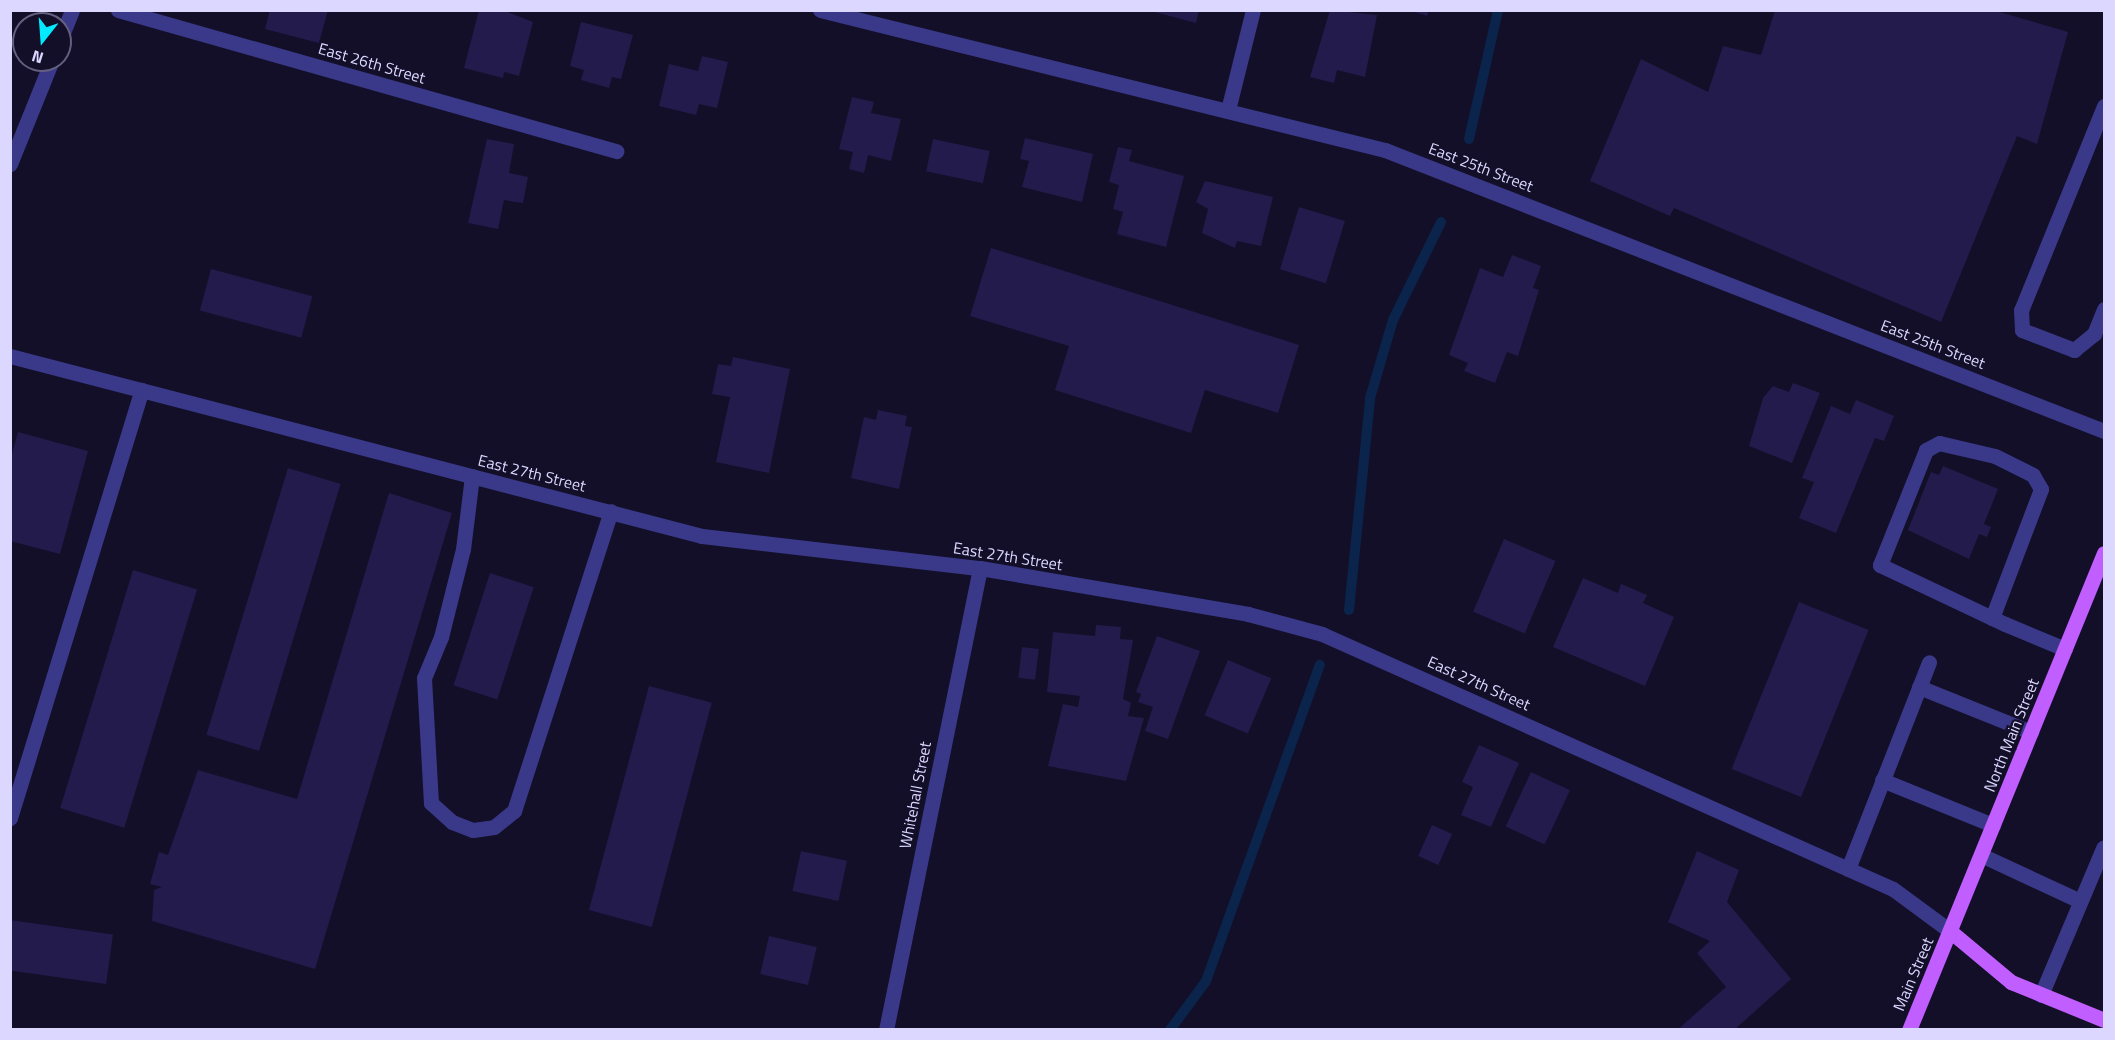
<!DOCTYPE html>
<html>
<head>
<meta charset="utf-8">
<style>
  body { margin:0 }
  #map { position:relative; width:2115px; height:1040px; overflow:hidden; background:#130f29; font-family:"Titillium Web",sans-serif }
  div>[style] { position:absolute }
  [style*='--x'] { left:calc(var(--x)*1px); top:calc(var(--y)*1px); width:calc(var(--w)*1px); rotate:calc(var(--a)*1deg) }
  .stream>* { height:10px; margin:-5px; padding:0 5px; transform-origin:5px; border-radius:5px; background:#0b244c }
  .building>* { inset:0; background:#231b4b; transform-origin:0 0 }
  .minor>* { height:15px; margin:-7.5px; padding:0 7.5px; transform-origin:7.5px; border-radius:7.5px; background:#3a3989 }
  .major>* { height:15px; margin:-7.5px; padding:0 7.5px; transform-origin:7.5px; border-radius:7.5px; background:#c05eff }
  span { translate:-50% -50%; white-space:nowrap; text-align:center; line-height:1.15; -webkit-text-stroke:4.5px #130f29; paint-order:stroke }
  .street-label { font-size:16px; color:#dbd7ff }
  .frame { position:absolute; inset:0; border:12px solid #dbd7ff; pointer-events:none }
  .north { position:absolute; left:12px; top:12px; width:60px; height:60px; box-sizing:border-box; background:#130f29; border:2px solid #635f7f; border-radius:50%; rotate:197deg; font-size:16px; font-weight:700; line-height:24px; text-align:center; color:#dbd7ff }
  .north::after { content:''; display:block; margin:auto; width:21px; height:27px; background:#03eaff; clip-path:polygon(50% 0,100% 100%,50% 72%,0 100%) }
</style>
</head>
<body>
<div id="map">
  <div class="stream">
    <div style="--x:1469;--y:139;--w:132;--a:-77.3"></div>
    <div style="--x:1349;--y:610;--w:213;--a:-84.3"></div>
    <div style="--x:1370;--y:398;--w:81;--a:-73.6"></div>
    <div style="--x:1393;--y:320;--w:109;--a:-63.9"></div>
    <div style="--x:1170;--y:1030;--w:61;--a:-53.7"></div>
    <div style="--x:1206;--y:981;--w:336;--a:-70.2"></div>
  </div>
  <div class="building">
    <div style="clip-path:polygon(270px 10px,328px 10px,319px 43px,265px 29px)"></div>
    <div style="clip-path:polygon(479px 10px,502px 10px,533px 22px,519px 76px,504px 72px,503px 78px,464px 68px)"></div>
    <div style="clip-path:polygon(1147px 10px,1199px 10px,1196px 23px)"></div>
    <div style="clip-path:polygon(1330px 10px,1377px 15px,1365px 77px,1337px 70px,1334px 83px,1310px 77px)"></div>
    <div style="clip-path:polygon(1409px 10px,1429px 10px,1427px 16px)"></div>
    <div style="clip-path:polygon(1775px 10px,1993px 10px,2068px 32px,2037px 144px,2017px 136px,1941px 322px,1674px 208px,1670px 216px,1590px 181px,1641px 59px,1708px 92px,1723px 46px,1761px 55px)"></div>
    <div style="clip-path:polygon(581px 22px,633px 35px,621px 79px,612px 77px,609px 88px,581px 80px,584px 70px,570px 66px)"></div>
    <div style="clip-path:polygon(702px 56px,728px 62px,717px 108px,699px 104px,696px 115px,659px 106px,669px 64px,698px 71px)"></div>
    <div style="clip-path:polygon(852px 97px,874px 102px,871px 113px,901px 119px,891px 161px,868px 155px,864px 173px,849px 169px,853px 152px,839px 149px)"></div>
    <div style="clip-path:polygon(1025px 138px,1093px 154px,1082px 202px,1022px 187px,1029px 161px,1020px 159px)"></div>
    <div style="clip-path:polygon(487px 139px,514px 144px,509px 173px,528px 177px,523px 203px,504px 200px,498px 229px,468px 223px)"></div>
    <div style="left:933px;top:139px;width:58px;height:33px;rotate:12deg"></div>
    <div style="clip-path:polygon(1118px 147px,1132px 150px,1129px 161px,1184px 176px,1166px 247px,1117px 234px,1123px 212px,1113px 209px,1119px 185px,1109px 182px)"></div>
    <div style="clip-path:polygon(1205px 181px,1273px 197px,1261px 246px,1237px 241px,1235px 248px,1202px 233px,1208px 209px,1196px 202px)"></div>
    <div style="left:1299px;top:207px;width:48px;height:65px;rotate:17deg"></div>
    <div style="clip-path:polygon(991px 248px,1299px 345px,1278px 413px,1205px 390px,1191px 433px,1055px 390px,1069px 346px,970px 316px)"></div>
    <div style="clip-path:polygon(1512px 255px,1541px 266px,1533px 288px,1539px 290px,1518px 356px,1507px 352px,1495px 383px,1464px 371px,1468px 363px,1449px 355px,1480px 268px,1503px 277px)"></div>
    <div style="left:211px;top:269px;width:105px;height:43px;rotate:15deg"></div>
    <div style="clip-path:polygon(733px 357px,790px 369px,769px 473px,716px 462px,730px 397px,712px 394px,718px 364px,731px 366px)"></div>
    <div style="clip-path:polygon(1793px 383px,1820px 393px,1792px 463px,1749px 446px,1763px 398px,1773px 386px,1789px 392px)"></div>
    <div style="clip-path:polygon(1856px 400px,1894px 416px,1884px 441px,1875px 438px,1836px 533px,1799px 518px,1814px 482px,1802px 478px,1831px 406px,1850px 414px)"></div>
    <div style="clip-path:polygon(878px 410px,907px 416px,905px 426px,912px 427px,899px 489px,851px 478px,864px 417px,876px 420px)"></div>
    <div style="clip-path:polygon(18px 432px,88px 451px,60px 554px,10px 541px,10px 461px)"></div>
    <div style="clip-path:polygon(1943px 466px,1998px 489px,1984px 524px,1991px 527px,1987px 537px,1979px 534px,1969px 559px,1908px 530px,1931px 472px,1939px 475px)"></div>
    <div style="left:288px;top:468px;width:55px;height:279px;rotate:17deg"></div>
    <div style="clip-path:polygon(389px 493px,452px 513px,315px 969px,152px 921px,154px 890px,162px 887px,150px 884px,159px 852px,168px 855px,198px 770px,297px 799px)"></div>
    <div style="left:1504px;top:539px;width:56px;height:79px;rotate:23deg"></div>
    <div style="left:133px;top:570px;width:67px;height:249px;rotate:17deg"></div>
    <div style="left:490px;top:573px;width:46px;height:118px;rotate:18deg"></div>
    <div style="clip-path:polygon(1583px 578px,1618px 593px,1621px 584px,1647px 595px,1643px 603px,1674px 617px,1645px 686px,1553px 647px)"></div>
    <div style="left:1799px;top:602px;width:75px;height:180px;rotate:22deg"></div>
    <div style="clip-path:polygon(1096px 625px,1121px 627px,1120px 639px,1133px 640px,1123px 699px,1131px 703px,1128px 716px,1144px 718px,1126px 781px,1048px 766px,1063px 704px,1078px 707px,1080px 696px,1047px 692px,1053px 632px,1095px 636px)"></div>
    <div style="clip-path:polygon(1157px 636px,1200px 651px,1168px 739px,1145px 731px,1153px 707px,1138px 702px,1141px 694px,1136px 692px)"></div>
    <div style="left:1022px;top:647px;width:17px;height:31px;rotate:7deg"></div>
    <div style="left:1228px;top:660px;width:47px;height:60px;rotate:23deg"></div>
    <div style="left:649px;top:686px;width:65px;height:232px;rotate:15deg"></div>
    <div style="clip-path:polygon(1479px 745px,1519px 763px,1491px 827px,1461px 815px,1473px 787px,1462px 782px)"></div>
    <div style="left:1531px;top:772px;width:43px;height:60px;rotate:25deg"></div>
    <div style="left:1432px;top:825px;width:22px;height:34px;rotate:24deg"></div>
    <div style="left:801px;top:851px;width:47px;height:41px;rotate:12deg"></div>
    <div style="clip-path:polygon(1697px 851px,1739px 870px,1727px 902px,1791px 979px,1734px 1030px,1677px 1030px,1726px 987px,1697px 953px,1710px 941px,1668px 922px)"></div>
    <div style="left:10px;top:920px;width:104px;height:50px;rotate:8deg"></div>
    <div style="left:769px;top:936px;width:49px;height:39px;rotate:13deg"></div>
  </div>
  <div class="minor">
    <div style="--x:118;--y:10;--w:518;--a:15.81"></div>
    <div style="--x:820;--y:10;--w:582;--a:13.92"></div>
    <div style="--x:1385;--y:150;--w:772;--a:21.35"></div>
    <div style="--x:60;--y:40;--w:32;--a:-68"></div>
    <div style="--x:2104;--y:106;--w:220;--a:112.1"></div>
    <div style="--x:2021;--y:310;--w:20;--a:87"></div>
    <div style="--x:2022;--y:330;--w:56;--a:21"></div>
    <div style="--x:2074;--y:350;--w:26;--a:-39"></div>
    <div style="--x:2094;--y:334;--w:27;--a:-68"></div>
    <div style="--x:1228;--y:110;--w:103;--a:-76"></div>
    <div style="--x:10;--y:164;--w:112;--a:-68"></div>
    <div style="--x:10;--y:356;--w:715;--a:14.58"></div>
    <div style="--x:702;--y:536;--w:280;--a:6.6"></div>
    <div style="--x:980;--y:568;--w:272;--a:9.7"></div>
    <div style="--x:1248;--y:614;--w:77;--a:15.1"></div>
    <div style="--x:1322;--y:634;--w:625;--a:24.06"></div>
    <div style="--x:1893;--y:889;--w:71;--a:36.4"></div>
    <div style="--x:472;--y:476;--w:74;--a:97"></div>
    <div style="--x:463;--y:549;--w:91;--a:104"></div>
    <div style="--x:441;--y:637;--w:44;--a:112.5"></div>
    <div style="--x:424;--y:678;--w:125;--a:86.8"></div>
    <div style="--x:431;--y:803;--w:28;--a:42"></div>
    <div style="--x:452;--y:822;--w:22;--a:21"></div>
    <div style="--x:473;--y:830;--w:21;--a:-8"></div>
    <div style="--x:494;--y:827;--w:26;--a:-39"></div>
    <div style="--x:514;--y:811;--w:315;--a:-72.1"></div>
    <div style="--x:1992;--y:618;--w:138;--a:-69.2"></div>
    <div style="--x:2041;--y:489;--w:16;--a:-120"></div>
    <div style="--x:2033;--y:475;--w:42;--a:-153.4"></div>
    <div style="--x:1995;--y:456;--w:57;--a:-166.9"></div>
    <div style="--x:1939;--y:443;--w:15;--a:152"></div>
    <div style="--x:1926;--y:450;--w:124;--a:111.8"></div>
    <div style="--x:1880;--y:565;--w:124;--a:25.3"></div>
    <div style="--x:1992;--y:618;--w:14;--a:25"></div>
    <div style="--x:2005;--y:624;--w:65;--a:22.6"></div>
    <div style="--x:1919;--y:687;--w:121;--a:21.9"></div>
    <div style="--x:1882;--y:780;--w:120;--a:22.1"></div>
    <div style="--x:10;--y:818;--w:448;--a:-72.9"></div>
    <div style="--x:1981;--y:855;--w:109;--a:24.9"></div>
    <div style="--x:1848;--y:869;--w:222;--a:-68.6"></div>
    <div style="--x:2041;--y:995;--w:160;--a:-67.1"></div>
    <div style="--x:886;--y:1030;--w:471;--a:-78.5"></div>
  </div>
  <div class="major">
    <div style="--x:1950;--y:931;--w:80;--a:39.9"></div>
    <div style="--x:2011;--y:982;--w:100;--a:22.2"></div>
    <div style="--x:1909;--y:1030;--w:515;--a:-67.77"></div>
  </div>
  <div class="street-label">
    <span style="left:372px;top:63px;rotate:16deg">East 26th Street</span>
    <span style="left:1481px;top:167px;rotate:21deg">East 25th Street</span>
    <span style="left:1933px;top:344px;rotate:21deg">East 25th Street</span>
    <span style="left:532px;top:473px;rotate:14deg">East 27th Street</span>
    <span style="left:1008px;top:556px;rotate:9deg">East 27th Street</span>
    <span style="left:1479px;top:683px;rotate:24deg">East 27th Street</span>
    <span style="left:2011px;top:735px;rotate:-68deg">North Main Street</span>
    <span style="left:915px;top:795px;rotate:-79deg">Whitehall Street</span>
    <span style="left:1913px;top:974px;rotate:-67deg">Main Street</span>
  </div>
  <div class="frame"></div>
  <div class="north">N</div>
</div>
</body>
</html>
